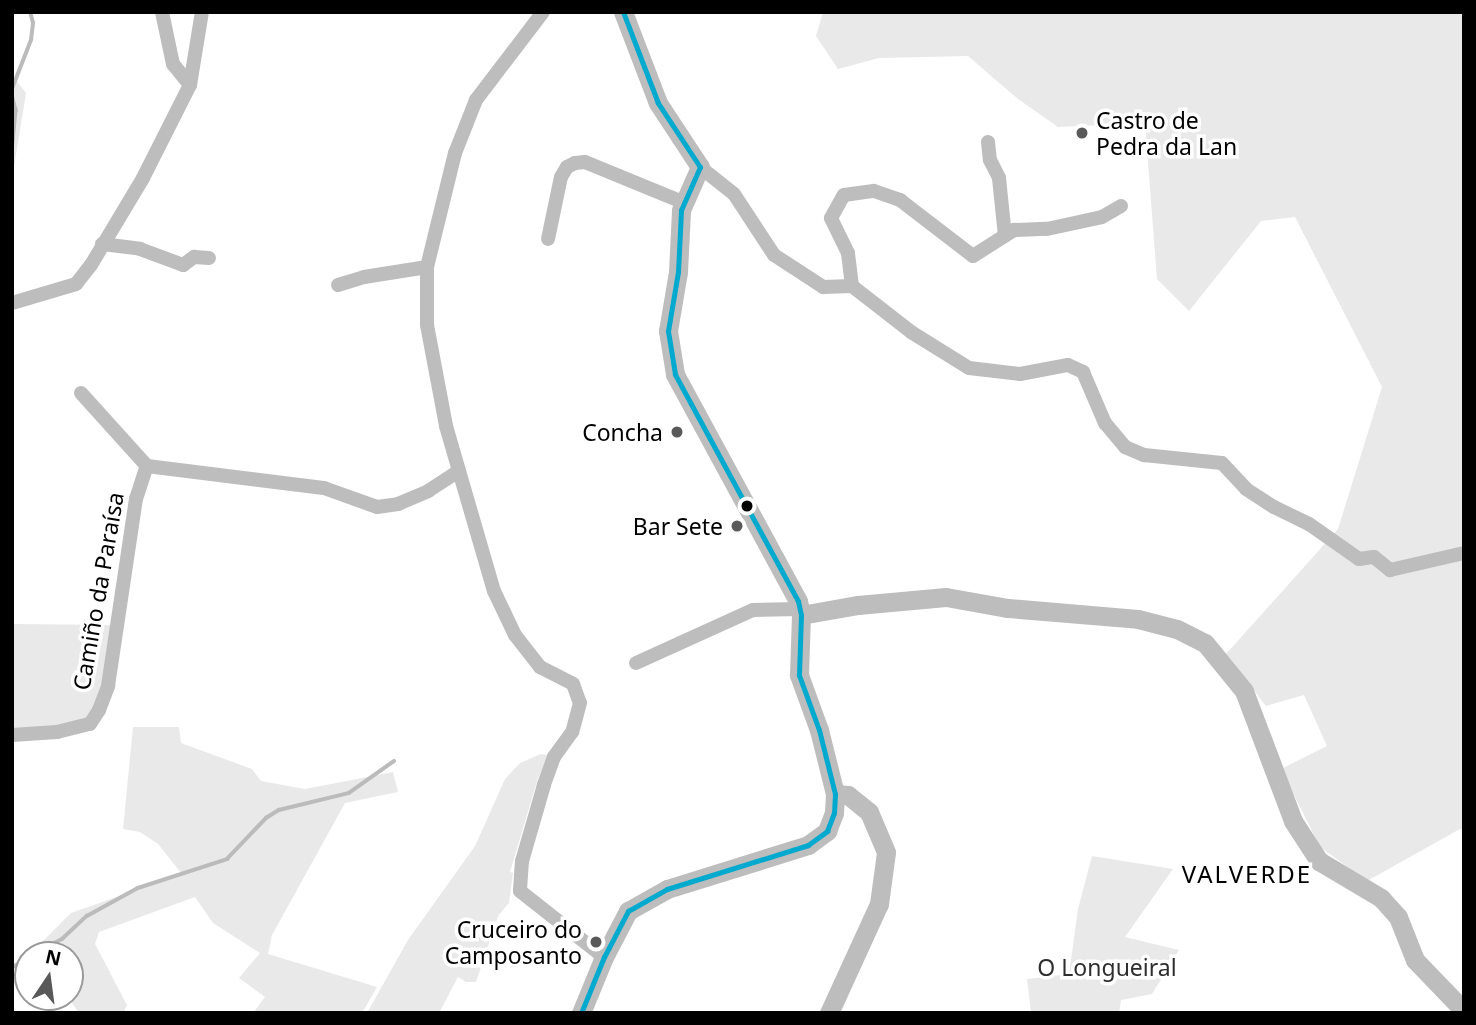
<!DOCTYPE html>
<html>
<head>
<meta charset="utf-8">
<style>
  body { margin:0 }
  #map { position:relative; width:1476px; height:1025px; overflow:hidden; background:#fff; font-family:"Noto Sans",sans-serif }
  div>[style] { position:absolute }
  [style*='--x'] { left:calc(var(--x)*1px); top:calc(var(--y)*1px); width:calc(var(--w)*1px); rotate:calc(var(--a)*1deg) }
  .green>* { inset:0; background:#e9e9e9 }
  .stream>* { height:3.5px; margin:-1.75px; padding:0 1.75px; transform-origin:1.75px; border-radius:1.75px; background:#bbb }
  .minor>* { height:14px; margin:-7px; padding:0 7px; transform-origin:7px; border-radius:7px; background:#bdbdbd }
  .tertiary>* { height:19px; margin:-9.5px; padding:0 9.5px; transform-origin:9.5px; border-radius:9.5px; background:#bdbdbd }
  .bus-1>* { height:5px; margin:-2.5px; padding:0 2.5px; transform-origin:2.5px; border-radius:2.5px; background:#00a9ce }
  .dots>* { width:19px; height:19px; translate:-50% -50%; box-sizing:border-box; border:4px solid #fff; border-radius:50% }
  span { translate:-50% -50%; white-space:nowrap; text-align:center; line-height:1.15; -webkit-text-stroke:7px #fff; paint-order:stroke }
  .poi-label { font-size:23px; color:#000 }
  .left { translate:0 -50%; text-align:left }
  .right { translate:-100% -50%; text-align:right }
  .street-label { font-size:23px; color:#000 }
  .park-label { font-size:23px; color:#2e2e2e }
  .neighbourhood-label { font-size:24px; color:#000; letter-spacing:2px }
  .frame { position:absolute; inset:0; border:14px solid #000; pointer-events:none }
  .north { position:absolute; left:14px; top:941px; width:70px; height:70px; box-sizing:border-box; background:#fff; border:2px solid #999; border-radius:50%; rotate:13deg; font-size:19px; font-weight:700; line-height:28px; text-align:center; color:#000 }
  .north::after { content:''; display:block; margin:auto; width:24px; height:32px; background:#595959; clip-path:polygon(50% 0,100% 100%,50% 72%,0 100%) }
</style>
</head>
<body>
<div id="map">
  <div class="green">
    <div style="clip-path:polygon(823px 12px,1464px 12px,1464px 831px,1460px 829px,1367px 881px,1320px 847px,1281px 769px,1327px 746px,1304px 695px,1266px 706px,1226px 654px,1338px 529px,1382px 387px,1295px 217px,1261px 221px,1189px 311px,1157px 279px,1145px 123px,1058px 127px,1018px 99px,968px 56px,879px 58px,838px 69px,816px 36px)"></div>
    <div style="clip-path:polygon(12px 75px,26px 93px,12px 179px)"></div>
    <div style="clip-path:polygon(12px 624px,116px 625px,108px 686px,90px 724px,12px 735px)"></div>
    <div style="clip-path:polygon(133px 727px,179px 727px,181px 743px,252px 769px,261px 781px,305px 789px,393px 772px,398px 792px,345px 803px,272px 935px,268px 954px,377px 987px,362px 1013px,253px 1013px,265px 997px,239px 978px,260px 953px,213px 923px,195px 897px,99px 932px,95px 944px,127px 1005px,123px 1013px,79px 1013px,68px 997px,70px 955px,36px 955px,33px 951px,71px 913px,182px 874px,158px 844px,140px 832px,123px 829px)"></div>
    <div style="clip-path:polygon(541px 754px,547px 755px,547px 759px,538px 778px,510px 872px,513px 873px,509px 903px,498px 916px,476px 982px,466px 982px,458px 977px,439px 1013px,367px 1013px,408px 940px,475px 846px,505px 779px,520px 763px)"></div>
    <div style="clip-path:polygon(1092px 856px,1173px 869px,1125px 937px,1179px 950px,1152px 994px,1121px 1000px,1119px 1013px,1031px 1013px,1027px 979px,1069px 974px,1078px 909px)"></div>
  </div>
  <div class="stream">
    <div style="--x:12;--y:89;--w:53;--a:-68.8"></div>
    <div style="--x:31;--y:40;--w:17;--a:-83"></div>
    <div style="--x:33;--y:23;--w:11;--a:-105"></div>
    <div style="--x:12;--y:95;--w:16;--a:75"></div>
    <div style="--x:16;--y:110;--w:42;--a:95.4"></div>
    <div style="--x:32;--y:955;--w:34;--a:-28"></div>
    <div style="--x:62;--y:939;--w:34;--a:-43"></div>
    <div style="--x:87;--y:916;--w:58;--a:-28.8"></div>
    <div style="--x:138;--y:888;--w:94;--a:-18"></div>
    <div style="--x:227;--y:859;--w:57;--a:-46.4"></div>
    <div style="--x:266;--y:818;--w:15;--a:-32"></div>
    <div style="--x:279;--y:810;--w:72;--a:-13.7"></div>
    <div style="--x:349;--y:793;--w:55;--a:-35.4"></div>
    <div style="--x:12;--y:968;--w:19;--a:-35"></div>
  </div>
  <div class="minor">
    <div style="--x:162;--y:12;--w:53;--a:78.1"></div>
    <div style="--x:173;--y:64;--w:27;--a:51"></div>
    <div style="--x:543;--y:12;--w:111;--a:127.3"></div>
    <div style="--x:476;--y:100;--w:57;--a:111.6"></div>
    <div style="--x:455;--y:153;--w:117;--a:103.8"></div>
    <div style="--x:427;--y:267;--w:58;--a:90"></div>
    <div style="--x:427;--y:325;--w:103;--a:79.3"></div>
    <div style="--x:446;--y:426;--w:172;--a:73.8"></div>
    <div style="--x:494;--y:591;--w:49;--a:64.5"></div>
    <div style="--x:515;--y:635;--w:41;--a:52"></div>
    <div style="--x:540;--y:667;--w:37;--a:27"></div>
    <div style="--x:573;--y:684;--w:20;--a:70"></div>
    <div style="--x:580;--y:703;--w:30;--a:105"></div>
    <div style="--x:572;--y:732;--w:31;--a:126"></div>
    <div style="--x:554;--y:757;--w:30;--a:110"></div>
    <div style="--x:544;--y:785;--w:79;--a:106.1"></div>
    <div style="--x:522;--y:861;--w:30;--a:94"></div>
    <div style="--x:520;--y:891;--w:107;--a:38.2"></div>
    <div style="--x:988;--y:142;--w:18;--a:84"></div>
    <div style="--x:990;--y:160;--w:20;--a:63"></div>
    <div style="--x:999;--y:178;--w:58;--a:84.1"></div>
    <div style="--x:700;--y:167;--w:43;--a:38.5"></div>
    <div style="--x:734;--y:194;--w:73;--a:56.7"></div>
    <div style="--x:774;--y:255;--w:59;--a:33.1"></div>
    <div style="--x:823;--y:287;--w:29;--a:-2"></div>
    <div style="--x:852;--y:286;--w:75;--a:37.9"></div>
    <div style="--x:911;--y:332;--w:68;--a:31.8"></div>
    <div style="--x:969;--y:368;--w:51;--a:6.7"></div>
    <div style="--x:1020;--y:374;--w:49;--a:-10.6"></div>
    <div style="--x:1068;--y:365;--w:17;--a:25"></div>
    <div style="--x:1083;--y:372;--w:56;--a:66.7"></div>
    <div style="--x:1105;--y:423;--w:31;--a:50"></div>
    <div style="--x:1125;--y:447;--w:21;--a:23"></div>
    <div style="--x:1144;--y:455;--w:78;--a:5.9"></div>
    <div style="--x:1222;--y:463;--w:35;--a:47"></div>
    <div style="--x:1246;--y:489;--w:33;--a:33"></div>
    <div style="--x:1274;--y:507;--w:39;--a:26"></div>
    <div style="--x:1309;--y:524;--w:61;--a:35"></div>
    <div style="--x:1359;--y:559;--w:15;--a:-8"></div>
    <div style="--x:1374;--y:557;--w:21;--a:39"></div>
    <div style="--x:1390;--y:570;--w:76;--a:-12.9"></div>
    <div style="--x:548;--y:239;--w:63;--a:-78.2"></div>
    <div style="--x:561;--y:177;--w:12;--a:-59"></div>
    <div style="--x:567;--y:167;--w:9;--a:-27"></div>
    <div style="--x:575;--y:163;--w:10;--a:-6"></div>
    <div style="--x:585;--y:162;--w:108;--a:22.3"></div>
    <div style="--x:102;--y:244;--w:38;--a:7"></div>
    <div style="--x:140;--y:249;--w:46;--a:20.4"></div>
    <div style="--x:183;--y:265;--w:14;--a:-36"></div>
    <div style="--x:194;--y:257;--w:15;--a:4"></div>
    <div style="--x:338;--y:285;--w:27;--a:-17"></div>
    <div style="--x:364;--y:277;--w:64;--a:-9"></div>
    <div style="--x:852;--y:286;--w:33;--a:-97"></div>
    <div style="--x:848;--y:253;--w:39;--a:-116"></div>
    <div style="--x:831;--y:218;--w:26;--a:-61"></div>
    <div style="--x:844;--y:195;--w:30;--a:-8"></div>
    <div style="--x:874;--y:191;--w:28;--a:19"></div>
    <div style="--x:900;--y:200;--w:92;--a:37.5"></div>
    <div style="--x:973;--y:256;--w:49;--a:-32.4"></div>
    <div style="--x:1014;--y:230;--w:33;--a:-2"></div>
    <div style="--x:1047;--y:229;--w:56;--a:-12.3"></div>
    <div style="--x:1102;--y:217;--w:22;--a:-30"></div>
    <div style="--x:12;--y:303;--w:67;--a:-16.5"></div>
    <div style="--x:76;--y:284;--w:24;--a:-52"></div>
    <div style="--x:91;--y:265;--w:101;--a:-59.1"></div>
    <div style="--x:143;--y:178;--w:104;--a:-63.2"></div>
    <div style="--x:190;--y:85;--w:74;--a:-80.7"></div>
    <div style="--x:81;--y:393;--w:98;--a:47.9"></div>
    <div style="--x:147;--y:466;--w:178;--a:7.1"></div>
    <div style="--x:324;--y:488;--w:56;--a:19.7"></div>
    <div style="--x:377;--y:507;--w:21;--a:-8"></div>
    <div style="--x:398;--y:504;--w:33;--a:-23"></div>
    <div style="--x:428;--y:491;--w:37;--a:-33"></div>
    <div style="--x:636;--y:663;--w:128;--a:-24.4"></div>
    <div style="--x:753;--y:610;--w:47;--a:-1.2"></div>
    <div style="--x:12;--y:735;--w:45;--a:-3.8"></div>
    <div style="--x:57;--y:732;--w:34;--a:-14"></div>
    <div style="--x:90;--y:724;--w:17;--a:-57"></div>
    <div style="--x:99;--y:710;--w:26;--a:-69"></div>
    <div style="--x:108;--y:686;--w:189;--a:-81.5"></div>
    <div style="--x:136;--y:499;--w:35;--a:-72"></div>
  </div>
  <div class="tertiary">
    <div style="--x:801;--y:615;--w:58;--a:-10"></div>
    <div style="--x:858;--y:605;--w:88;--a:-5.2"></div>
    <div style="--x:946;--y:597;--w:63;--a:10.1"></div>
    <div style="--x:1008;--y:608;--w:130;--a:4.8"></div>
    <div style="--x:1138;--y:619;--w:40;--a:14.4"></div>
    <div style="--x:1177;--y:629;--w:31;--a:27"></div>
    <div style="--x:1205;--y:643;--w:62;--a:50.9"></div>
    <div style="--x:1244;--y:691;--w:139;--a:69.3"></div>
    <div style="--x:1293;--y:821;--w:48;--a:57"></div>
    <div style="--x:1319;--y:861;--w:72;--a:30.8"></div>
    <div style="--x:1381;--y:898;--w:25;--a:48"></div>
    <div style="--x:1398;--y:917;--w:46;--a:68.4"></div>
    <div style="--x:1415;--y:960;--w:71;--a:46.1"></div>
    <div style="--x:581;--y:1013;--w:61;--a:-67.7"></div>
    <div style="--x:604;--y:957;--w:52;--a:-62.4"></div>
    <div style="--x:628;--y:911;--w:45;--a:-29.4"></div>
    <div style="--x:667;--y:889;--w:148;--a:-17.3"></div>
    <div style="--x:808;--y:845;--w:24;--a:-36"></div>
    <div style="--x:827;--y:831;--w:19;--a:-69"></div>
    <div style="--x:834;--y:813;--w:19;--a:-87"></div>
    <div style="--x:835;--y:794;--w:66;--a:-104"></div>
    <div style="--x:819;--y:730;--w:59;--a:-110"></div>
    <div style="--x:799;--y:675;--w:60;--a:-88.1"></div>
    <div style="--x:801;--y:615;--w:14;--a:-102"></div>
    <div style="--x:798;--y:601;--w:258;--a:-118.5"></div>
    <div style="--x:675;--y:374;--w:44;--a:-99.2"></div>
    <div style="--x:668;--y:331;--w:60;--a:-80.4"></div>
    <div style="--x:678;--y:272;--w:62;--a:-87.2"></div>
    <div style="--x:681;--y:210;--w:47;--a:-66.2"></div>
    <div style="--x:700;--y:167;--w:77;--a:-123.3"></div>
    <div style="--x:658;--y:103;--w:97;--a:-111"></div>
    <div style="--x:829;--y:1013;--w:120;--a:-65.4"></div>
    <div style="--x:879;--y:904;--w:52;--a:-82.3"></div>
    <div style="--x:886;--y:852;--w:43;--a:-113"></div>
    <div style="--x:869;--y:812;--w:27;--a:-141"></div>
    <div style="--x:848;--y:795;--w:13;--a:-176"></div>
  </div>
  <div class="bus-1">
    <div style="--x:581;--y:1013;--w:61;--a:-67.7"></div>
    <div style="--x:604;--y:957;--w:52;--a:-62.4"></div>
    <div style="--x:628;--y:911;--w:45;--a:-29.4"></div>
    <div style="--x:667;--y:889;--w:148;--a:-17.3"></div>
    <div style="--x:808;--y:845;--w:24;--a:-36"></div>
    <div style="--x:827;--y:831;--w:19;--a:-69"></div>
    <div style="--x:834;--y:813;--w:19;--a:-87"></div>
    <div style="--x:835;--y:794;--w:66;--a:-104"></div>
    <div style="--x:819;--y:730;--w:59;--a:-110"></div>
    <div style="--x:799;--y:675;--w:60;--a:-88.1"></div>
    <div style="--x:801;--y:615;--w:14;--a:-102"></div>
    <div style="--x:798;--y:601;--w:258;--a:-118.5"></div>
    <div style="--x:675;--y:374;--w:44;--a:-99.2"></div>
    <div style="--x:668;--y:331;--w:60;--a:-80.4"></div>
    <div style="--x:678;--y:272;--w:62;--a:-87.2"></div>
    <div style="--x:681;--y:210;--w:47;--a:-66.2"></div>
    <div style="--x:700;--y:167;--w:77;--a:-123.3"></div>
    <div style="--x:658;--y:103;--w:97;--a:-111"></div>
  </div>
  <div class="dots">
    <div style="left:1082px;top:133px;background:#595959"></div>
    <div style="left:677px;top:432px;background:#595959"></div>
    <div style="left:747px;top:506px;background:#000"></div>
    <div style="left:737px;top:526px;background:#595959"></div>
    <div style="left:596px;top:942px;background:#595959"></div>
  </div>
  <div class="poi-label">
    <span class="left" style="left:1096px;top:133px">Castro de<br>Pedra da Lan</span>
    <span class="right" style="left:663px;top:432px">Concha</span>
    <span class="right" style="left:723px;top:526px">Bar Sete</span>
    <span class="right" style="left:582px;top:942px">Cruceiro do<br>Camposanto</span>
  </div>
  <div class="street-label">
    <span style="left:98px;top:591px;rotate:-80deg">Camiño da Paraísa</span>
  </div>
  <div class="park-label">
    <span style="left:1107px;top:967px">O Longueiral</span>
  </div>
  <div class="neighbourhood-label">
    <span style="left:1247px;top:874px">VALVERDE</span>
  </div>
  <div class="frame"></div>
  <div class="north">N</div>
</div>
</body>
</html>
